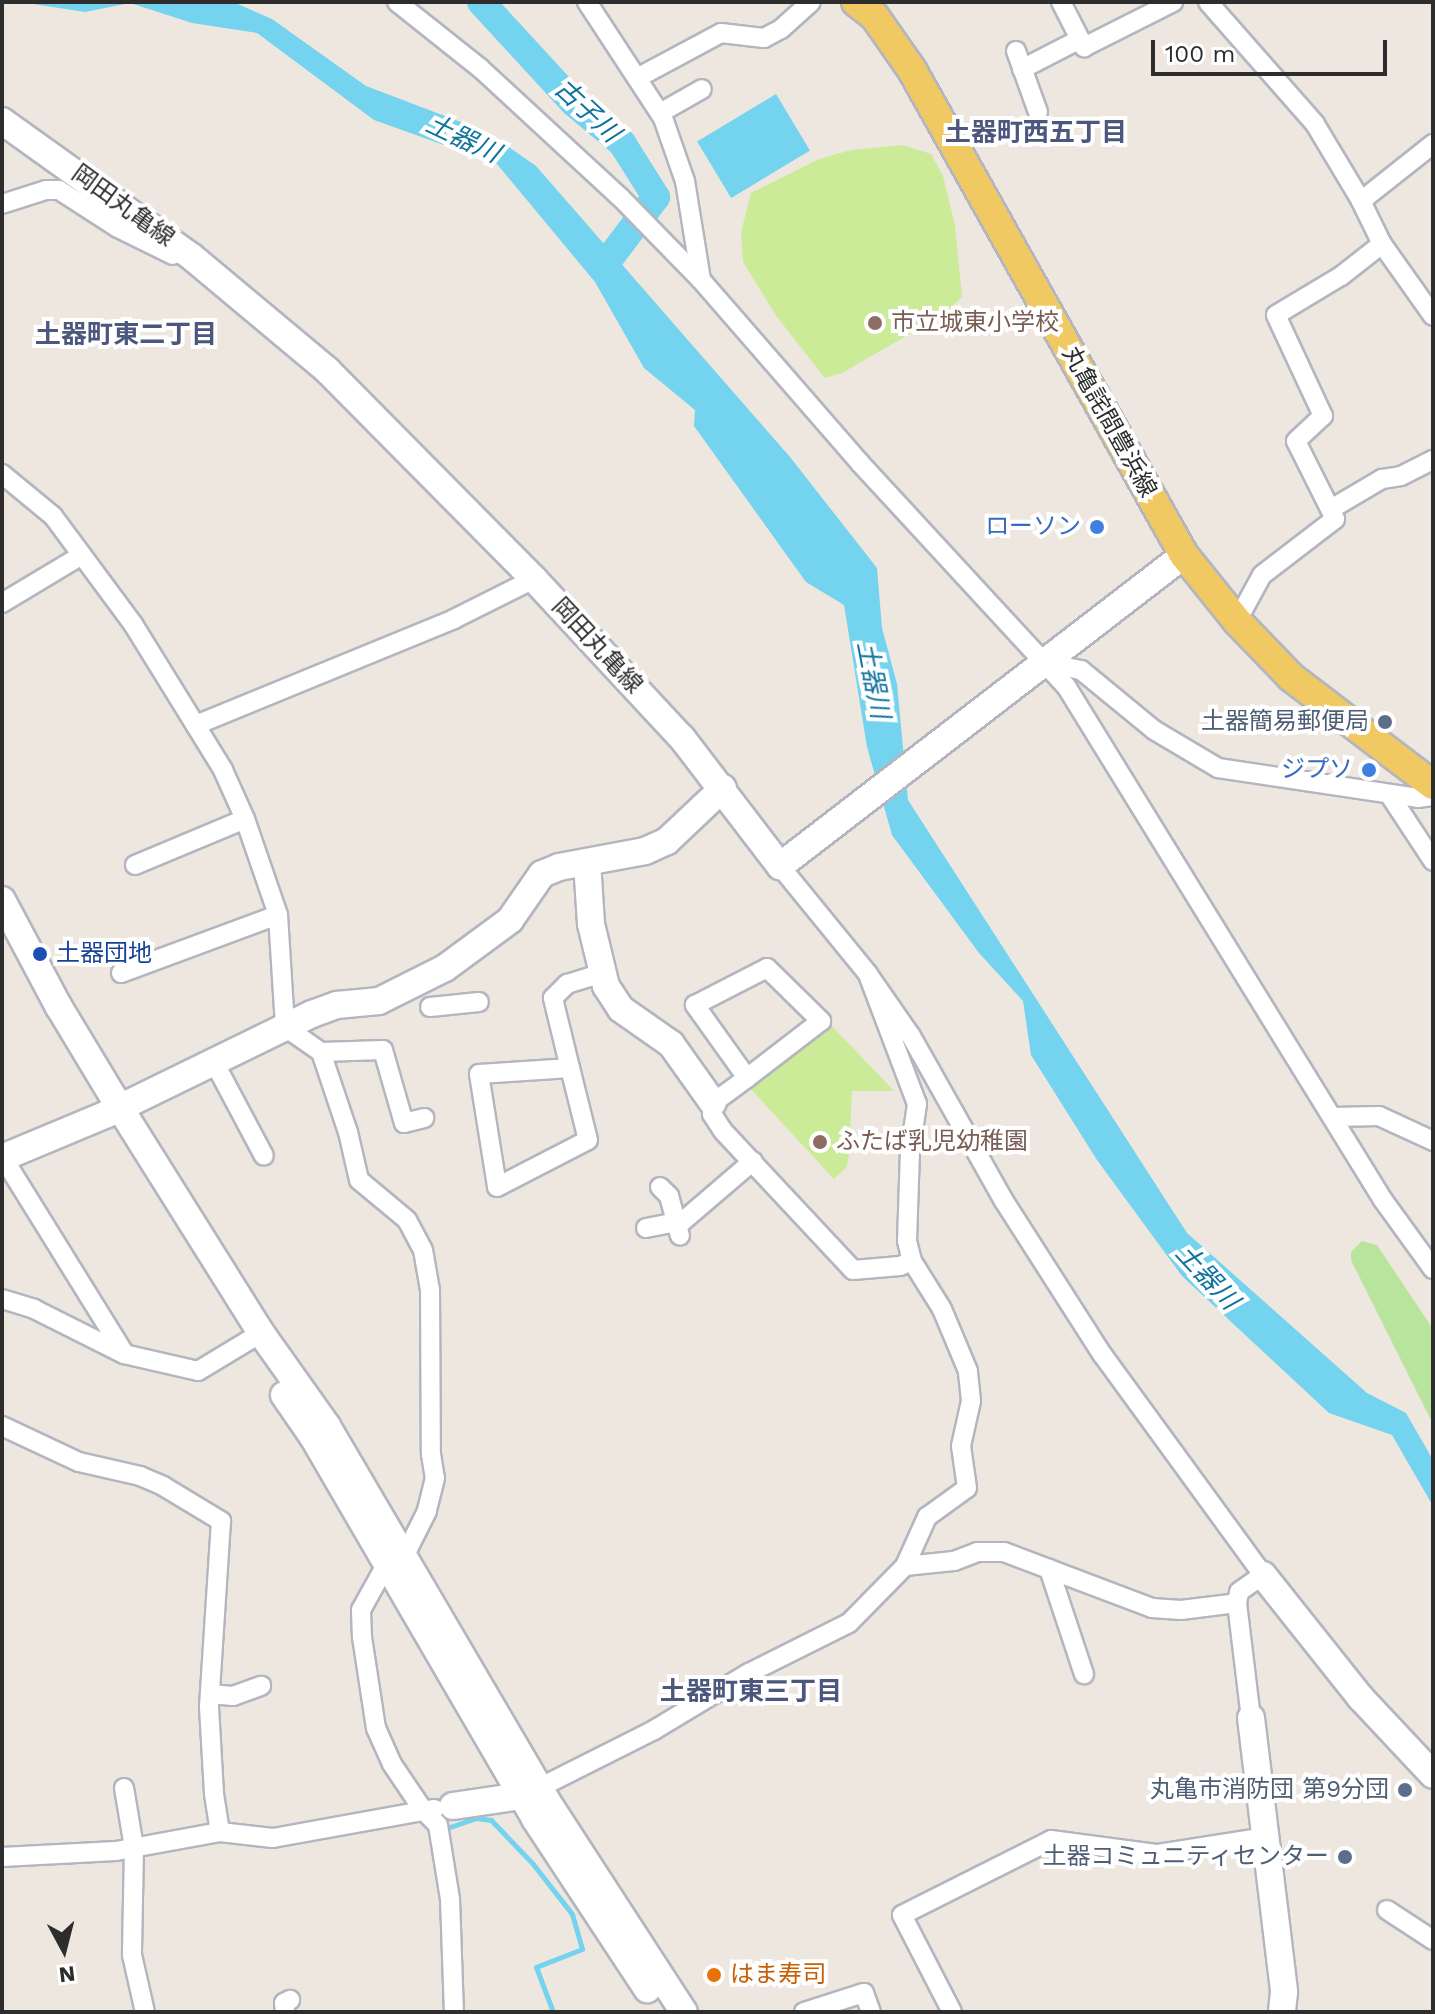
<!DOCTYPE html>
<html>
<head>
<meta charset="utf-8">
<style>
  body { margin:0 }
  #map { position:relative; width:1435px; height:2014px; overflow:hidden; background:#eee7df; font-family:"Work Sans","Noto Sans JP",sans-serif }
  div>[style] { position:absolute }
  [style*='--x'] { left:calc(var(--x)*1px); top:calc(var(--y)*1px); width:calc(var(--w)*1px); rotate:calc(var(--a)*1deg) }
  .green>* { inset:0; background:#b8e49d }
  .pitch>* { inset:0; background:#cbeb98 }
  .water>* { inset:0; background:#74d3ee; transform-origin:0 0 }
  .stream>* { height:5px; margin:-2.5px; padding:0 2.5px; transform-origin:2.5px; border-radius:2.5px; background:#74d3ee }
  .river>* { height:28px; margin:-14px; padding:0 14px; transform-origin:14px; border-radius:14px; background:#74d3ee }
  .roads { filter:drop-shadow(2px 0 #b3b6c0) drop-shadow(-2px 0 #b3b6c0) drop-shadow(0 2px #b3b6c0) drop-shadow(0 -2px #b3b6c0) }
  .street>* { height:18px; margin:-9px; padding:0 9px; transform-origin:9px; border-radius:9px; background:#fff }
  .secondary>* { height:26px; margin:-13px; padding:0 13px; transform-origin:13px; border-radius:13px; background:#fff }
  .primary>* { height:28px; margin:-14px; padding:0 14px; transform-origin:14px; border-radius:14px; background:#f0c962 }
  .dots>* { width:22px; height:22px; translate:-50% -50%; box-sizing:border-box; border:4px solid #fff; border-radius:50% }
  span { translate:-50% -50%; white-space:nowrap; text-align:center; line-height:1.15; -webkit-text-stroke:8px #fff; paint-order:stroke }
  .street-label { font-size:24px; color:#2d2d2d }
  .education-label { font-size:24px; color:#785e54 }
  .left { translate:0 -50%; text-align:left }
  .shop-label { font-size:24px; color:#366cbe }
  .right { translate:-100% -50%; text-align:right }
  .service-label { font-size:24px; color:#4e5e75 }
  .transit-label { font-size:24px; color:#164399 }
  .food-label { font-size:24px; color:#c56008 }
  .water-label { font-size:26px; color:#0e739f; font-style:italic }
  .neighbourhood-label { font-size:26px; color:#4c577e; font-weight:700 }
  .frame { position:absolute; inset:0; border:4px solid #2d2d2d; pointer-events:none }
  .north { position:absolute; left:24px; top:1910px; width:80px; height:80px; -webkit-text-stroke:6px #fff; paint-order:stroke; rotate:173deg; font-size:22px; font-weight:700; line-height:32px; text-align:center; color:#2d2d2d }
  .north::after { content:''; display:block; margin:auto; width:28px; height:36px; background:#2d2d2d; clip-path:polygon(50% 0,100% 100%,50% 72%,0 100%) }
  .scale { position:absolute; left:1151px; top:40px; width:236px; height:36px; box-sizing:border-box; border:4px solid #2d2d2d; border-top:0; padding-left:10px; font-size:24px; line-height:28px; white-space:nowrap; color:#2d2d2d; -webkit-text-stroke:6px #fff; paint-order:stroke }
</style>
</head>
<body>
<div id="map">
  <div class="green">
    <div style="clip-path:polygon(1362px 1241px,1377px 1245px,1433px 1329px,1433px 1424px,1351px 1260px,1351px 1252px)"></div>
  </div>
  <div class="pitch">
    <div style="clip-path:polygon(903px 145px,931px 154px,943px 176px,955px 225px,962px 297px,947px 311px,901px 339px,842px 373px,825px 378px,777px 317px,743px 262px,741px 232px,751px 193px,819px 159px,851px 150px)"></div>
    <div style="clip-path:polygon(831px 1025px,894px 1091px,852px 1091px,849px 1156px,846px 1168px,834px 1179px,748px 1086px)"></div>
  </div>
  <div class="water">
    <div style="clip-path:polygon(20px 2px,233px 2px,272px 19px,366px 86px,487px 132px,536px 166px,790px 457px,877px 568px,882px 628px,897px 684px,908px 800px,1187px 1233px,1367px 1393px,1406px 1413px,1433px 1460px,1433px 1506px,1392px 1435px,1329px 1413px,1182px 1276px,1097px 1160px,1031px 1055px,1023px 1001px,979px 953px,892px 835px,867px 747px,844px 605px,806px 582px,694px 426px,695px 410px,644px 368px,595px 282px,497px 164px,374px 120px,257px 33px,192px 23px,130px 3px,85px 12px)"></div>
    <div style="left:776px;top:94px;width:66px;height:92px;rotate:59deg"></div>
  </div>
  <div class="stream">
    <div style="--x:450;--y:1827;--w:28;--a:-19"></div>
    <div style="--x:476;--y:1818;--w:15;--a:8"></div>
    <div style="--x:491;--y:1820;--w:61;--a:46.3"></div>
    <div style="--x:533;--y:1864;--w:63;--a:52"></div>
    <div style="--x:572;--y:1914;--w:36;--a:74"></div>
    <div style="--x:582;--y:1949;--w:49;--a:158.6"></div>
    <div style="--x:536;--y:1967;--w:48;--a:69.3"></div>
  </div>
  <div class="river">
    <div style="--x:481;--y:2;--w:137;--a:47.4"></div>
    <div style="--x:574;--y:103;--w:62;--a:39.8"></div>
    <div style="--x:622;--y:143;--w:64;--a:57.8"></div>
    <div style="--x:656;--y:197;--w:88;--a:127.1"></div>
  </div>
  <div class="roads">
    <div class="street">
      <div style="--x:397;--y:2;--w:106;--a:38.5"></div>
      <div style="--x:480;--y:68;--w:190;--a:42.7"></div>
      <div style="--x:620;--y:197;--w:116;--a:45.7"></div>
      <div style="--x:701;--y:280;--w:242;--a:49"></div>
      <div style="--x:860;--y:463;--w:304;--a:47.3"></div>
      <div style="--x:1066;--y:686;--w:604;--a:58.34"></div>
      <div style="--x:1383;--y:1200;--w:85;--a:54.1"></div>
      <div style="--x:587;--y:2;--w:139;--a:56.8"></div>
      <div style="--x:663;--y:118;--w:67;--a:70.8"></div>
      <div style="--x:685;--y:181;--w:100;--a:80.8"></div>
      <div style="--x:1061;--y:2;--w:51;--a:62.9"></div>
      <div style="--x:1084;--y:47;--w:100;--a:-26.8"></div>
      <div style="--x:1208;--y:2;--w:162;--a:48.7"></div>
      <div style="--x:1315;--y:124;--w:90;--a:59.1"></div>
      <div style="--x:1361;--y:201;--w:48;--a:64"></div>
      <div style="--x:1382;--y:244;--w:88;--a:54.7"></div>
      <div style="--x:1016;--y:51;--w:65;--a:70.2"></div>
      <div style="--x:1022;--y:69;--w:65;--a:-27.3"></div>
      <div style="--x:637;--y:78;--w:95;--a:-28.2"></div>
      <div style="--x:721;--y:33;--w:43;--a:6.6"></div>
      <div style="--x:764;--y:38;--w:19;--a:-28"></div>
      <div style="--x:781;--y:29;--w:40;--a:-42"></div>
      <div style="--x:660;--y:113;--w:48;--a:-29.7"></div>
      <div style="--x:1361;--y:201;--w:92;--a:-38.4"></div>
      <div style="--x:2;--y:204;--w:46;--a:-17.7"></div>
      <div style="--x:46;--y:190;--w:13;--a:0"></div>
      <div style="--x:59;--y:190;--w:70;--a:32.8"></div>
      <div style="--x:118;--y:228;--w:61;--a:26.1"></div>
      <div style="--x:2;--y:474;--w:66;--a:39.5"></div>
      <div style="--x:53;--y:516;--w:134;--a:53.5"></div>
      <div style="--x:133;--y:624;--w:172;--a:58.3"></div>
      <div style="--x:223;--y:770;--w:54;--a:65.8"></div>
      <div style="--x:245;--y:819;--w:102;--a:71"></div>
      <div style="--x:278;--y:915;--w:112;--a:86.4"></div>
      <div style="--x:285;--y:1027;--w:44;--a:34.8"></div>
      <div style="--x:321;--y:1052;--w:84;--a:71.4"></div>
      <div style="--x:348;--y:1132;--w:49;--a:77.1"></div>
      <div style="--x:359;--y:1180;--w:62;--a:39.8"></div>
      <div style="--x:407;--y:1220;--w:34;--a:62"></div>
      <div style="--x:423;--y:1250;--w:41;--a:80.1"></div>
      <div style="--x:430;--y:1290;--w:164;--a:89.7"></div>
      <div style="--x:431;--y:1454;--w:24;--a:81"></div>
      <div style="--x:435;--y:1478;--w:34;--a:104"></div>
      <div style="--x:427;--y:1511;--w:49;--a:116.6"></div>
      <div style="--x:405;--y:1555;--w:21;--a:152"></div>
      <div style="--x:386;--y:1565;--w:51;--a:119.1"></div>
      <div style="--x:361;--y:1610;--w:27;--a:88"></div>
      <div style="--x:362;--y:1637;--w:92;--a:81.3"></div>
      <div style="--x:376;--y:1728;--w:39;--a:66"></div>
      <div style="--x:392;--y:1764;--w:55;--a:56"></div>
      <div style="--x:423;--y:1810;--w:21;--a:45"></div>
      <div style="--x:438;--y:1825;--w:75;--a:80.8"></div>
      <div style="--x:450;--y:1899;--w:113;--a:88"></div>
      <div style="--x:1331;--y:509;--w:59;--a:-30.5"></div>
      <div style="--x:1382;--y:479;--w:19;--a:-9"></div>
      <div style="--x:1401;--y:476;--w:36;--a:-27"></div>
      <div style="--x:2;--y:603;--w:93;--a:-31"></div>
      <div style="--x:1237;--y:621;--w:52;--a:-61.5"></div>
      <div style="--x:1262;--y:575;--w:92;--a:-37.5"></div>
      <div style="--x:1335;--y:519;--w:87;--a:-116.6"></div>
      <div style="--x:1296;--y:441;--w:37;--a:-43"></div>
      <div style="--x:1323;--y:416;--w:111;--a:-115"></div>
      <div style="--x:1276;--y:315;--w:76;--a:-31"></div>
      <div style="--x:1341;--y:276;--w:52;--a:-38"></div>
      <div style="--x:1045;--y:663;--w:37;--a:11"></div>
      <div style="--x:1081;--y:670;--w:94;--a:39.4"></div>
      <div style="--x:1154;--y:730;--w:74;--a:30.7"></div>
      <div style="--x:1218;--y:768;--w:202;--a:8.5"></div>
      <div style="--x:1418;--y:798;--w:15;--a:-8"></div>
      <div style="--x:196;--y:725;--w:279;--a:-22.3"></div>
      <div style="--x:454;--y:619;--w:89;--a:-26.6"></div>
      <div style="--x:1389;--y:794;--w:80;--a:56.7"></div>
      <div style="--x:135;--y:865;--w:119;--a:-22.7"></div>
      <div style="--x:780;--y:866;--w:139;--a:50.8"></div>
      <div style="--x:868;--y:974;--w:75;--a:55.3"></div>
      <div style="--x:911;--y:1036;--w:189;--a:60.6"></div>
      <div style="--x:1004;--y:1201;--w:182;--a:57.4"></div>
      <div style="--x:1102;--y:1354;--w:273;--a:53.9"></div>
      <div style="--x:1263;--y:1575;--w:29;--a:145"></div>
      <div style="--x:1239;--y:1592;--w:11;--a:100"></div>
      <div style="--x:1237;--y:1603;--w:116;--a:83.1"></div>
      <div style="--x:121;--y:973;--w:167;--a:-20.3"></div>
      <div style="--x:430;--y:1007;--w:49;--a:-5.8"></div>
      <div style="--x:321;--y:1052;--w:62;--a:-1.8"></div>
      <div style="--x:383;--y:1050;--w:76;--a:74"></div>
      <div style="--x:404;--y:1123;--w:21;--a:-14"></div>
      <div style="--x:214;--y:1062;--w:106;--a:62"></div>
      <div style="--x:570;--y:1068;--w:91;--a:176.2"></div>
      <div style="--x:479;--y:1074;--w:114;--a:80.9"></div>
      <div style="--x:497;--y:1187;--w:102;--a:-27.3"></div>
      <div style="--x:588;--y:1140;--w:74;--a:-104"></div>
      <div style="--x:570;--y:1068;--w:72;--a:-103.7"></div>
      <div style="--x:553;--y:998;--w:20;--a:-45"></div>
      <div style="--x:567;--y:984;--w:37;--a:-17"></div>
      <div style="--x:747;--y:1078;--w:90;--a:-125.5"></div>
      <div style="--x:695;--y:1005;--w:81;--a:-27.2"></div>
      <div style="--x:767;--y:968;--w:76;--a:44.5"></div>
      <div style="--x:821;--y:1021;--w:93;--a:142.4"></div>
      <div style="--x:747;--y:1078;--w:42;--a:143.7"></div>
      <div style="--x:713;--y:1103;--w:11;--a:95"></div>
      <div style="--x:712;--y:1114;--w:20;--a:57"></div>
      <div style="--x:723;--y:1131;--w:190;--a:46.9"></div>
      <div style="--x:853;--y:1270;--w:47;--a:-4.9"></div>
      <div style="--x:900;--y:1266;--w:13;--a:-23"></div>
      <div style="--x:1333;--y:1117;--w:46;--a:-1.2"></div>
      <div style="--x:1379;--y:1116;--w:60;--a:24.8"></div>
      <div style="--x:2;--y:1156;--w:229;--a:58.2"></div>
      <div style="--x:660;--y:1187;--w:13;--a:45"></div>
      <div style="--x:669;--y:1196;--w:41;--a:74.6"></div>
      <div style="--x:646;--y:1228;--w:38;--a:-11"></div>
      <div style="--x:683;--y:1221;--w:92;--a:-40.6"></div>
      <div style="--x:2;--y:1299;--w:34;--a:17"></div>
      <div style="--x:34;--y:1309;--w:101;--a:26.6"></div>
      <div style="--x:124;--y:1354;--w:76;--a:12.9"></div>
      <div style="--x:198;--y:1371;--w:74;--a:-31.1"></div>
      <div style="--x:2;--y:1426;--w:85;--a:25.1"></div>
      <div style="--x:79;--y:1462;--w:63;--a:12.9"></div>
      <div style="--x:140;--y:1476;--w:25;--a:23"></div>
      <div style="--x:163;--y:1486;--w:68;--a:31.1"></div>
      <div style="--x:221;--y:1521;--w:186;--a:93.7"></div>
      <div style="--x:209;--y:1707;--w:87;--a:86.7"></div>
      <div style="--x:214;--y:1794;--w:38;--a:81"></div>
      <div style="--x:905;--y:1566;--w:49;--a:-5.8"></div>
      <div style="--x:954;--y:1561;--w:25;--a:-21"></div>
      <div style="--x:977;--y:1552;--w:27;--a:0"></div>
      <div style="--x:1004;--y:1552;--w:158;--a:20.7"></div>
      <div style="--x:1152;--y:1608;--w:29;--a:4"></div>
      <div style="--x:1181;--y:1610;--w:56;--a:-7.1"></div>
      <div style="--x:1049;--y:1569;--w:111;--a:71.6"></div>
      <div style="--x:210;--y:1694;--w:23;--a:5"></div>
      <div style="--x:233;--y:1696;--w:30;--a:-20"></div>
      <div style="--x:124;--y:1788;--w:60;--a:80.4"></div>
      <div style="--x:134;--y:1847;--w:108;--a:91.1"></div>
      <div style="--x:132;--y:1955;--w:58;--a:77.2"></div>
      <div style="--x:529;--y:1793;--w:140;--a:-26.7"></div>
      <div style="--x:654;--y:1730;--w:111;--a:-31"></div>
      <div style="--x:749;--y:1673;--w:112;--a:-26.6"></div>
      <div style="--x:849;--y:1623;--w:80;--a:-45.5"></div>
      <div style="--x:905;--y:1566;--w:54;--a:-65.8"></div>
      <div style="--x:927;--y:1517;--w:49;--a:-35.9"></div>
      <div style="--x:967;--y:1488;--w:42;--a:-98.1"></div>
      <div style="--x:961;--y:1446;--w:46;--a:-77.5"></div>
      <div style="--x:971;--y:1401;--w:30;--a:-96"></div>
      <div style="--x:968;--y:1371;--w:67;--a:-112.8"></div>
      <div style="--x:942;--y:1309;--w:57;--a:-122"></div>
      <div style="--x:912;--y:1261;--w:21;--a:-104"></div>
      <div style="--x:907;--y:1241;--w:89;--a:-88.1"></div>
      <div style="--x:910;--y:1152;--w:49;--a:-81.7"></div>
      <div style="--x:917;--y:1104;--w:139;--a:-110.7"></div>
      <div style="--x:2;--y:1857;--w:114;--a:-3"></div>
      <div style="--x:116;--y:1851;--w:106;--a:-10.4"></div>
      <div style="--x:220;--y:1832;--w:53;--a:6.5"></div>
      <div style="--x:273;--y:1838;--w:164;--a:-10.2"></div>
      <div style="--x:1387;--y:1910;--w:55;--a:33.1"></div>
      <div style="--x:285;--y:2012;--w:9;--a:-96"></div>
      <div style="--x:284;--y:2003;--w:7;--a:-27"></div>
      <div style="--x:804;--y:2012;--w:63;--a:-17.6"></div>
      <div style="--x:864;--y:1993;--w:20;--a:70"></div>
      <div style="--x:952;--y:2012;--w:109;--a:-117.3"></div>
      <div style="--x:902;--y:1915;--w:167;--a:-26.7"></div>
      <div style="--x:1051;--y:1840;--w:108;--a:7.5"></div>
      <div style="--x:1158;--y:1854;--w:108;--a:-9"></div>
    </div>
    <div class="secondary">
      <div style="--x:2;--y:121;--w:234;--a:35.6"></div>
      <div style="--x:192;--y:257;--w:176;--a:39.9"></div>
      <div style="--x:327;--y:370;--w:294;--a:45.3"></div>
      <div style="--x:534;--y:579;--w:217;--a:47.1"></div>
      <div style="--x:682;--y:738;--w:161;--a:52.6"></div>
      <div style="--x:780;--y:866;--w:510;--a:-37.59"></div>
      <div style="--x:587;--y:862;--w:62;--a:86.3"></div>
      <div style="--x:591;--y:924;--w:64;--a:76.4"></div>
      <div style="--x:606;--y:986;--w:27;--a:57"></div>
      <div style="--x:621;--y:1009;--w:61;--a:35"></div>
      <div style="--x:671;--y:1044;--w:72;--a:54.6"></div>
      <div style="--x:2;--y:900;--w:121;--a:62"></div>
      <div style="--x:59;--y:1007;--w:118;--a:58.9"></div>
      <div style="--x:120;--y:1108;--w:266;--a:57.9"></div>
      <div style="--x:261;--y:1333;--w:114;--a:54.6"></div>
      <div style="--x:327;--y:1426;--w:444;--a:59.6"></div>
      <div style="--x:552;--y:1809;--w:242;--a:57"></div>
      <div style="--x:2;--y:1158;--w:114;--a:-22.7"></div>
      <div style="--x:107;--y:1114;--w:228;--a:-26"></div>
      <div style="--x:312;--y:1014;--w:27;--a:-20"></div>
      <div style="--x:337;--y:1005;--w:42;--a:-5.4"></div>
      <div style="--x:379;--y:1001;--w:74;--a:-26.6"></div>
      <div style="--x:445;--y:968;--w:81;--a:-36.4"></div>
      <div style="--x:510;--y:920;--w:56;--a:-55.2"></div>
      <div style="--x:542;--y:874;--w:18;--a:-22"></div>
      <div style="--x:559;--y:867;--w:87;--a:-10.5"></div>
      <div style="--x:645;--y:851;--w:24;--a:-24"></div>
      <div style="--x:667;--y:841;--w:77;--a:-43.4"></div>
      <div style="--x:284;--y:1395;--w:51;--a:55.4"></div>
      <div style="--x:313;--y:1437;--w:442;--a:59.8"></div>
      <div style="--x:535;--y:1819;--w:204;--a:56.6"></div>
      <div style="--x:1263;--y:1575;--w:157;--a:51.5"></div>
      <div style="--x:1361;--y:1698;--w:105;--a:46.9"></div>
      <div style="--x:1251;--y:1718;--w:276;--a:83.1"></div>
      <div style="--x:1284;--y:1992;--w:20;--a:96"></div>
      <div style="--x:453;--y:1806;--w:69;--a:-8.4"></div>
    </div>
    <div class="primary">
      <div style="--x:856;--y:2;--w:24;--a:38"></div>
      <div style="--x:875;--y:17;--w:65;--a:55.1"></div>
      <div style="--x:912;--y:70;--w:556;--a:60.72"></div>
      <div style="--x:1184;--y:555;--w:85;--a:51.2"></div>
      <div style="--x:1237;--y:621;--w:78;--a:46"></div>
      <div style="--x:1291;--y:677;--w:178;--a:37.3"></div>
    </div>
  </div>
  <div class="dots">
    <div style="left:875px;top:323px;background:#8d6e63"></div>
    <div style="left:1097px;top:527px;background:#3f7fe0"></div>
    <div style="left:1385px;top:722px;background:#5c6f8a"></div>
    <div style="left:1369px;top:770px;background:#3f7fe0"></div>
    <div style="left:40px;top:954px;background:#1a4fb4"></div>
    <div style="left:820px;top:1142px;background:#8d6e63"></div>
    <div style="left:1405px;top:1790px;background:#5c6f8a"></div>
    <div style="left:1345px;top:1857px;background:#5c6f8a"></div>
    <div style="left:714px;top:1975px;background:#e8710a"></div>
  </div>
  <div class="street-label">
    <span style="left:123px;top:206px;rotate:36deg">岡田丸亀線</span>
    <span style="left:1109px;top:422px;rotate:61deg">丸亀詫間豊浜線</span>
    <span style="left:597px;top:646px;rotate:47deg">岡田丸亀線</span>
  </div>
  <div class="education-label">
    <span class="left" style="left:891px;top:323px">市立城東小学校</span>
    <span class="left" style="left:836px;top:1142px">ふたば乳児幼稚園</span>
  </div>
  <div class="shop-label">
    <span class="right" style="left:1081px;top:527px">ローソン</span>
    <span class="right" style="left:1353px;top:770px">ジプソ</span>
  </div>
  <div class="service-label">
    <span class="right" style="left:1369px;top:722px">土器簡易郵便局</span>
    <span class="right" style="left:1389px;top:1790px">丸亀市消防団 第9分団</span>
    <span class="right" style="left:1329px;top:1857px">土器コミュニティセンター</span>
  </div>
  <div class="transit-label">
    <span class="left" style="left:56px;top:954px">土器団地</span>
  </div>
  <div class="food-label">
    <span class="left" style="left:730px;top:1975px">はま寿司</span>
  </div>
  <div class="water-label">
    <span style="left:587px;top:111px;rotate:43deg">古子川</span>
    <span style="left:463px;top:139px;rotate:25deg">土器川</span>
    <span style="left:873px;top:680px;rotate:79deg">土器川</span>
    <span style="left:1207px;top:1277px;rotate:47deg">土器川</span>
  </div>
  <div class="neighbourhood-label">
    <span style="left:1036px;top:133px">土器町西五丁目</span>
    <span style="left:126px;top:335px">土器町東二丁目</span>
    <span style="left:751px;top:1692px">土器町東三丁目</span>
  </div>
  <div class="frame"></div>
  <div class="north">N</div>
  <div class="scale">100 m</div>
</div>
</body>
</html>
